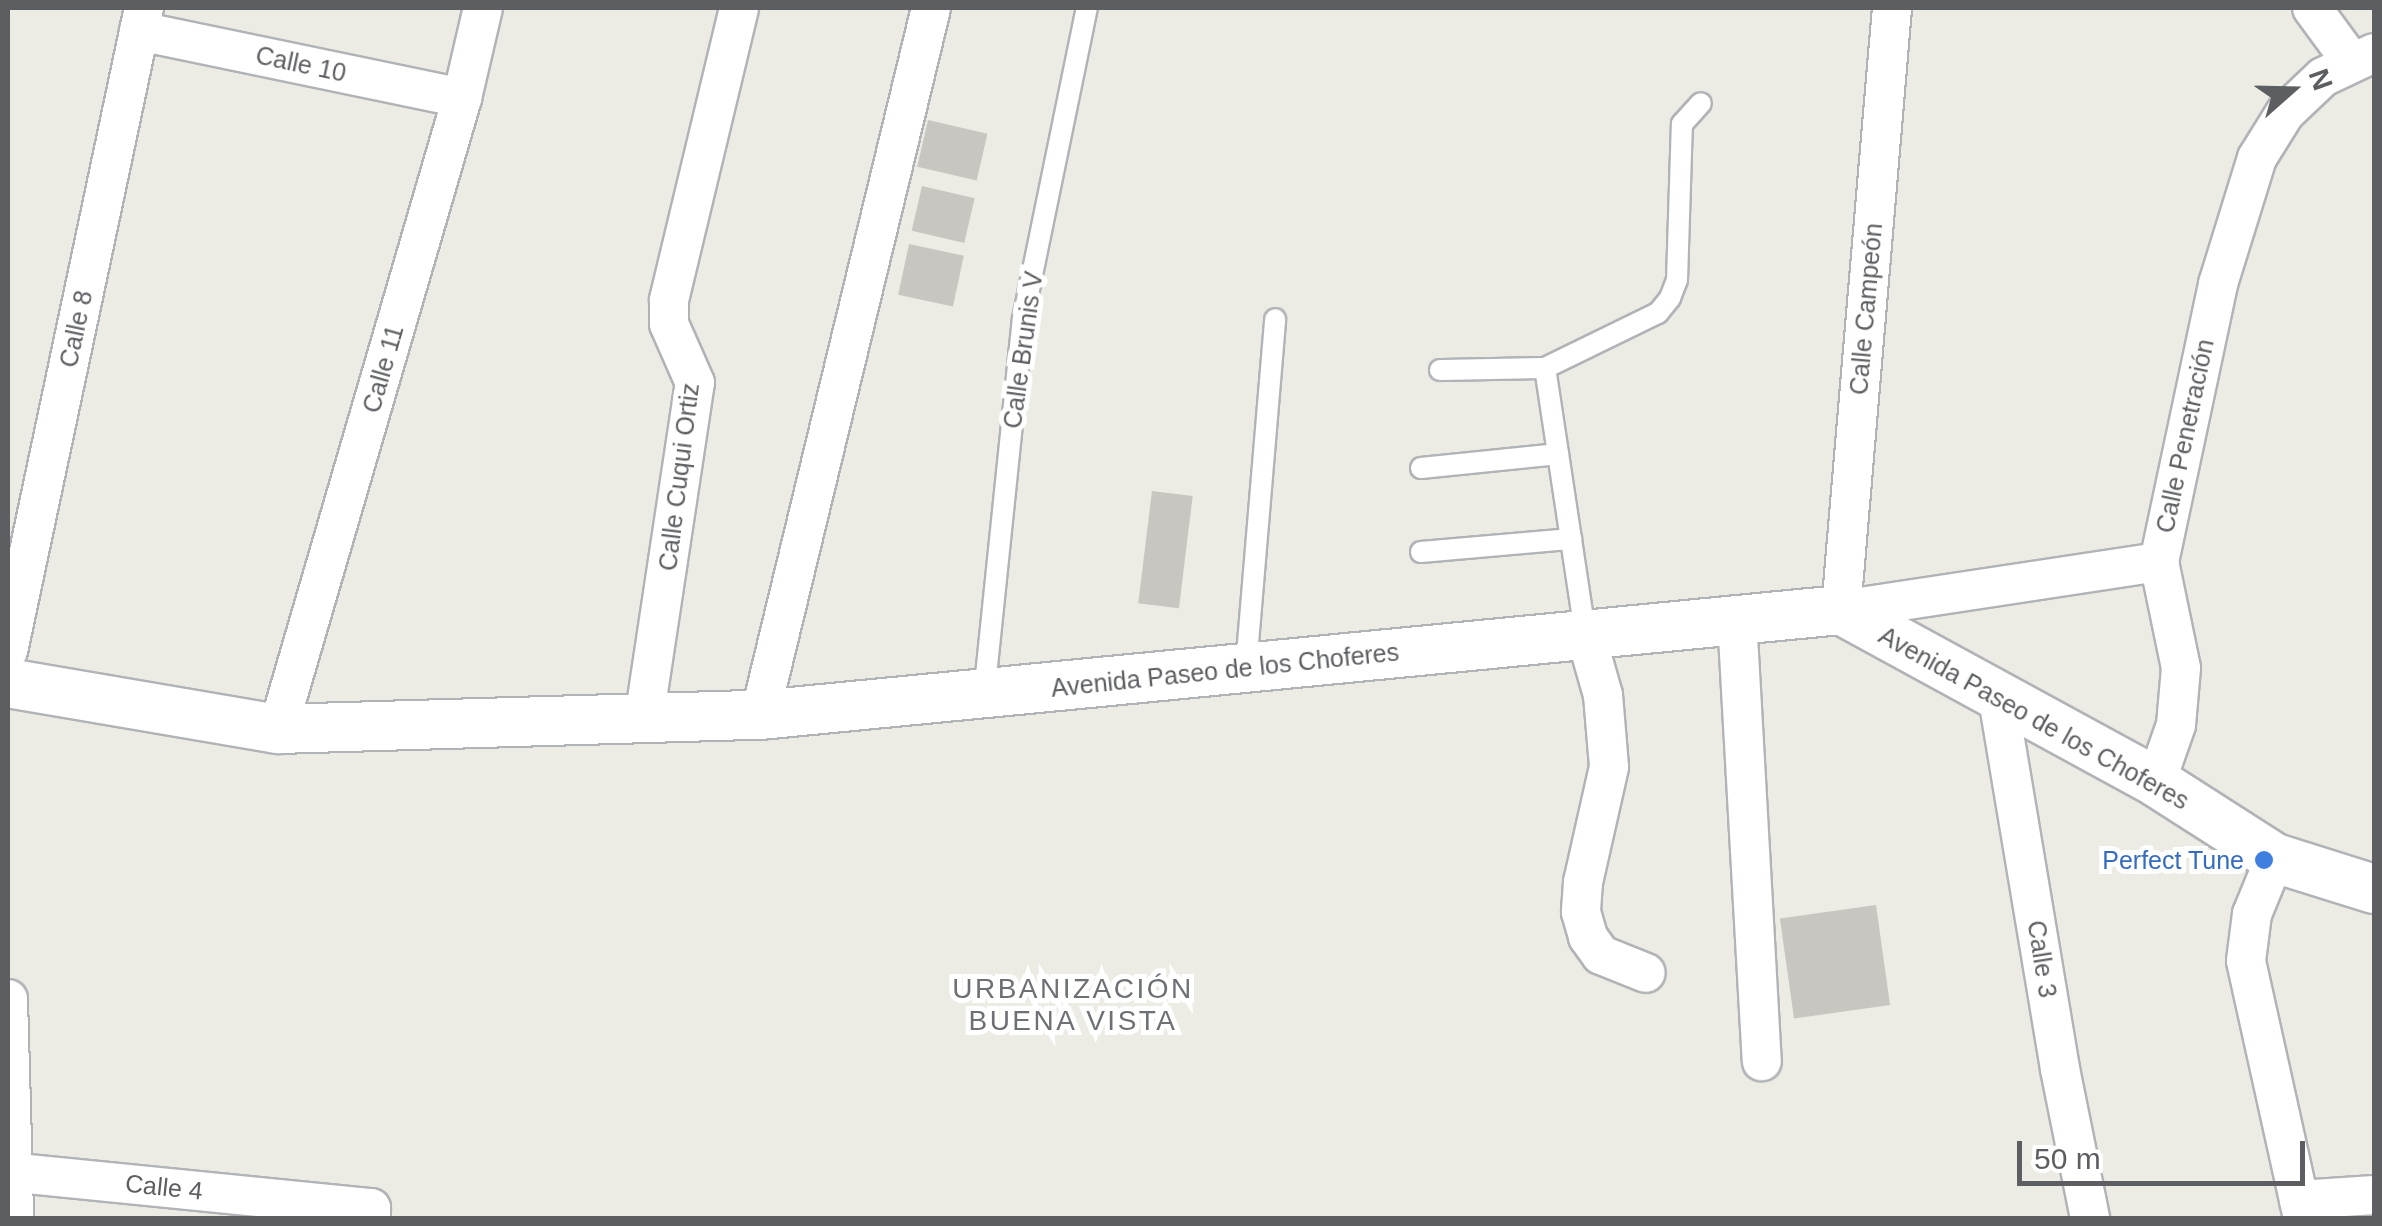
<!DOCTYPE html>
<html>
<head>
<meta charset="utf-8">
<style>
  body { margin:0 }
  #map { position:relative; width:2382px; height:1226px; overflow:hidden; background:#ecebe4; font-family:Helvetica,sans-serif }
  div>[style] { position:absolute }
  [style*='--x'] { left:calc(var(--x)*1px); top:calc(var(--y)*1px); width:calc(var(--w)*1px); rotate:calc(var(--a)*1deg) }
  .building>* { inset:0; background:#c8c6c0; transform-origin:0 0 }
  .roads { filter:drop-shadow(2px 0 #b1b3b7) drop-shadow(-2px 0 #b1b3b7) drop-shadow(0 2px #b1b3b7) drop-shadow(0 -2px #b1b3b7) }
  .service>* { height:20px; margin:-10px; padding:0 10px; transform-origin:10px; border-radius:10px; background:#fff }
  .minor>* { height:38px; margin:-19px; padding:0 19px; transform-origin:19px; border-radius:19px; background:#fff }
  .tertiary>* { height:48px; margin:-24px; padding:0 24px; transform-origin:24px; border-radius:24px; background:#fff }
  .dots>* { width:28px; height:28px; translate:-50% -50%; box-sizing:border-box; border:5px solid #fff; border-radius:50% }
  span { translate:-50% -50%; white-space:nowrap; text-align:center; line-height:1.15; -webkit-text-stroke:10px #fff; paint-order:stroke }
  .street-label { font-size:25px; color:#5c5e62 }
  .shop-label { font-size:25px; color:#366cbe }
  .right { translate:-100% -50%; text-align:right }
  .neighbourhood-label { font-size:28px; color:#6d7074; letter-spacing:2.5px }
  .frame { position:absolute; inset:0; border:10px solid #5c5e62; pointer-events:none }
  .north { position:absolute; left:2242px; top:40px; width:100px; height:100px; -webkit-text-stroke:8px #fff; paint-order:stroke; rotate:70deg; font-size:28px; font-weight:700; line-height:40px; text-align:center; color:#5c5e62 }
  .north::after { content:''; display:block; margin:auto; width:35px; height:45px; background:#5c5e62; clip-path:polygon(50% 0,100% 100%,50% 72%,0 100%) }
  .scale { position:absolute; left:2017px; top:1141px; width:288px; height:45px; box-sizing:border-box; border:5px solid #5c5e62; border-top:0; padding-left:12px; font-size:30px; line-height:35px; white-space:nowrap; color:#5c5e62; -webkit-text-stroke:8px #fff; paint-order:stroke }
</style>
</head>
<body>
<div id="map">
  <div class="building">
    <div style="left:928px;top:120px;width:61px;height:48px;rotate:13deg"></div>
    <div style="left:922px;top:186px;width:54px;height:46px;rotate:13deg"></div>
    <div style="left:909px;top:244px;width:56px;height:52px;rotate:12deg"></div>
    <div style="left:1152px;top:491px;width:41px;height:113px;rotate:7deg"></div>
    <div style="left:1876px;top:905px;width:101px;height:97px;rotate:82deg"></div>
  </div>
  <div class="roads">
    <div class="service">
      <div style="--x:1440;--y:370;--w:105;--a:-1.1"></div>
      <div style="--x:1421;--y:468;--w:138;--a:-5.8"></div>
      <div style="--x:1421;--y:552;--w:151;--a:-5"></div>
      <div style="--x:1585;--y:632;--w:267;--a:-98.6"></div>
      <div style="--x:1545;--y:368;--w:126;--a:-26"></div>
      <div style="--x:1658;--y:313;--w:19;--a:-51"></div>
      <div style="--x:1670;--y:298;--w:19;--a:-69"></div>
      <div style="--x:1677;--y:280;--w:156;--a:-88.2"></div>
      <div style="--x:1682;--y:124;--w:28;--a:-48"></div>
      <div style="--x:1246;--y:667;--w:349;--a:-85.2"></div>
      <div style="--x:984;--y:695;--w:378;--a:-84.1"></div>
      <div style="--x:1023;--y:319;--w:318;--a:-78.4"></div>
    </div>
    <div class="minor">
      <div style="--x:1892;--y:8;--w:604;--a:94.84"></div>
      <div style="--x:1841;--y:610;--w:322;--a:-8.6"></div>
      <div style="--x:2159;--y:562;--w:284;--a:-78"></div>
      <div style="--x:2218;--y:284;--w:132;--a:-72.8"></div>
      <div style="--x:2257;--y:158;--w:53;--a:-58.1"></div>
      <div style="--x:2285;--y:113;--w:52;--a:-43.5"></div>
      <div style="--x:2323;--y:77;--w:56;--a:-25.2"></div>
      <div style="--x:2312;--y:8;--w:66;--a:53.7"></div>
      <div style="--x:139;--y:31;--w:330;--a:11.7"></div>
      <div style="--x:1737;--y:618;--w:444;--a:86.8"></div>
      <div style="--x:1585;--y:632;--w:66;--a:74.1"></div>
      <div style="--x:1603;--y:695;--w:72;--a:85.2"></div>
      <div style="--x:1609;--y:767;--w:118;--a:102.7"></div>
      <div style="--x:1583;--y:882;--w:30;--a:94"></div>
      <div style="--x:1581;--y:912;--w:26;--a:74"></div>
      <div style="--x:1588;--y:937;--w:22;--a:54"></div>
      <div style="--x:1601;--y:955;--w:48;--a:21.8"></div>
      <div style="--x:8;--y:651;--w:657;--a:-78.06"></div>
      <div style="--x:1998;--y:698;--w:376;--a:80.5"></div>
      <div style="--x:2060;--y:1069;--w:152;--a:78.6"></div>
      <div style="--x:760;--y:715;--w:727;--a:-76.4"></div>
      <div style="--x:644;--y:719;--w:340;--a:-81.4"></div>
      <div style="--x:695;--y:383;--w:64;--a:-113.8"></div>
      <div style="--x:669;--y:324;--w:24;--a:-90"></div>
      <div style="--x:669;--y:300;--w:300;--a:-76.5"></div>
      <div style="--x:278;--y:729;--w:657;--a:-73.74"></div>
      <div style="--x:462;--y:98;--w:92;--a:-76.9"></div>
      <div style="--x:2156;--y:782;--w:60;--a:-70.7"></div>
      <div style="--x:2176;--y:725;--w:57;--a:-85"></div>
      <div style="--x:2181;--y:668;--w:108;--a:-101.7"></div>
      <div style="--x:2275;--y:858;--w:61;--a:112.3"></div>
      <div style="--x:2252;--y:914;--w:47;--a:97.3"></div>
      <div style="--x:2246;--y:961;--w:263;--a:77.5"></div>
      <div style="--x:8;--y:999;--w:219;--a:88.4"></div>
      <div style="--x:8;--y:1172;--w:365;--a:5.7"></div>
      <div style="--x:371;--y:1208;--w:10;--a:90"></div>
      <div style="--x:2299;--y:1200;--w:75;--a:-3.8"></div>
    </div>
    <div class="tertiary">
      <div style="--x:8;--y:683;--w:274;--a:9.7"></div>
      <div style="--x:278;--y:729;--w:482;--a:-1.7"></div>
      <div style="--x:760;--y:715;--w:1086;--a:-5.55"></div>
      <div style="--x:1841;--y:610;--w:359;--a:28.6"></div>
      <div style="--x:2156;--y:782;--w:141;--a:32.6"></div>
      <div style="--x:2275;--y:858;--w:104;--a:17.4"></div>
    </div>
  </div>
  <div class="dots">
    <div style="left:2264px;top:860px;background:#3f7fe0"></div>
  </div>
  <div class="street-label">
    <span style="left:301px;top:64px;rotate:12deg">Calle 10</span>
    <span style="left:1866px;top:309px;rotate:-85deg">Calle Campeón</span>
    <span style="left:76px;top:329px;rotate:-78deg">Calle 8</span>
    <span style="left:1023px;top:350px;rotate:-82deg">Calle Brunis V</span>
    <span style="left:383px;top:369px;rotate:-74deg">Calle 11</span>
    <span style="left:2185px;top:436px;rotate:-78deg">Calle Penetración</span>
    <span style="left:679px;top:477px;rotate:-83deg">Calle Cuqui Ortiz</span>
    <span style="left:1225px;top:670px;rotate:-6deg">Avenida Paseo de los Choferes</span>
    <span style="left:2034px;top:718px;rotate:29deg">Avenida Paseo de los Choferes</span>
    <span style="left:2042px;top:959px;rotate:81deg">Calle 3</span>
    <span style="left:164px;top:1187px;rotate:6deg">Calle 4</span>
  </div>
  <div class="shop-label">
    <span class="right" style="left:2244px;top:860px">Perfect Tune</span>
  </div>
  <div class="neighbourhood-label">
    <span style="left:1073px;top:1005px">URBANIZACIÓN<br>BUENA VISTA</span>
  </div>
  <div class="frame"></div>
  <div class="north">N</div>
  <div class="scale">50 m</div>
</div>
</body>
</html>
